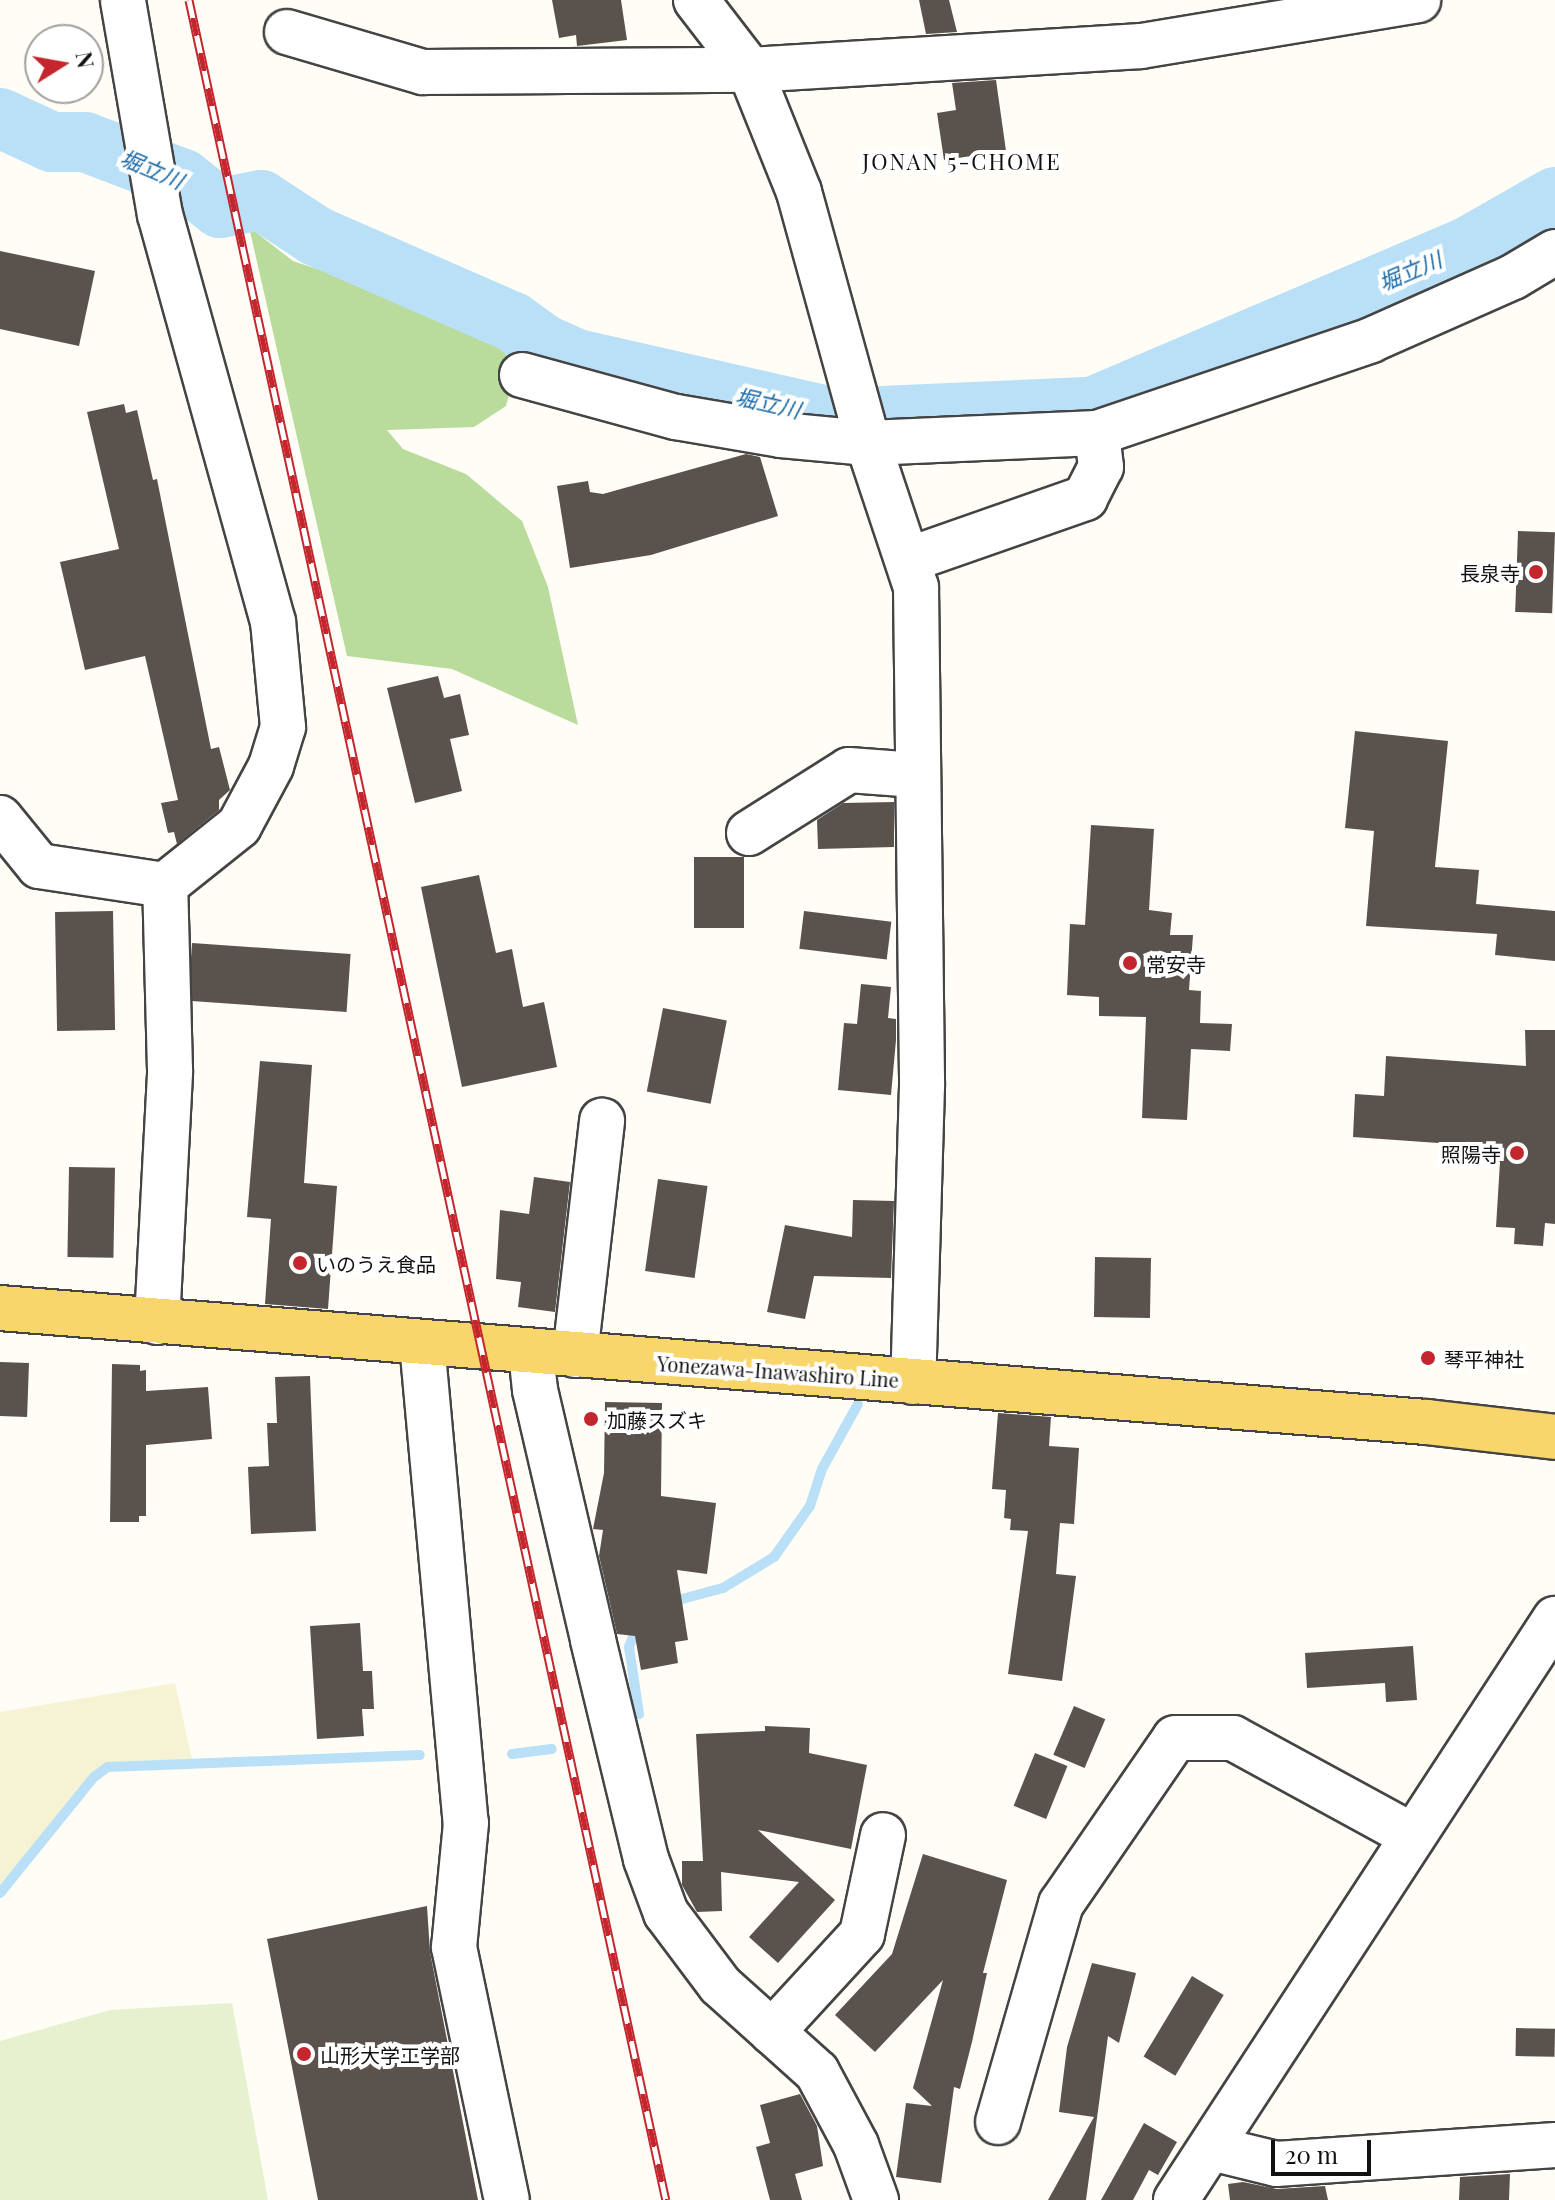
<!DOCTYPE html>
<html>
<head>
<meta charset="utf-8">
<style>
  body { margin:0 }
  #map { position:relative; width:1555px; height:2200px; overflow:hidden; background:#fffdf5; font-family:"Playfair Display","Noto Sans JP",serif }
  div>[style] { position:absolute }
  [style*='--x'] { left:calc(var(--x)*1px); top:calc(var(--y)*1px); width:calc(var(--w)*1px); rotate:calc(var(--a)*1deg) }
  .farmland>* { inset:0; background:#f6f3d4 }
  .forest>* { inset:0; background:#b9dc9c }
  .pitch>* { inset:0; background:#e6f2cf }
  .stream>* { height:10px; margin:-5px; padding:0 5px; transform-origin:5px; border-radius:5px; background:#b9e0f7 }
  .river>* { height:60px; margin:-30px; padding:0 30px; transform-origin:30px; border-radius:30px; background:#b9e0f7 }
  .building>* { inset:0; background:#5a524d; transform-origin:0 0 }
  .roads { filter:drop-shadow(2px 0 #444) drop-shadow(-2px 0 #444) drop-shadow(0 2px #444) drop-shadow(0 -2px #444) }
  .minor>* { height:44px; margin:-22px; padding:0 22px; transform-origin:22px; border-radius:22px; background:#fff }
  .major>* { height:44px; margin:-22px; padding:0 22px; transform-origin:22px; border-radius:22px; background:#f9d66b }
  .rail>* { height:9px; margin-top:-4.5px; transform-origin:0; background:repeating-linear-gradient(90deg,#fff 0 18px,#c4262e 0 36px); box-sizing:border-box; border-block:2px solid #c4262e }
  .dots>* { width:22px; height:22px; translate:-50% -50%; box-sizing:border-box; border:4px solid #fff; border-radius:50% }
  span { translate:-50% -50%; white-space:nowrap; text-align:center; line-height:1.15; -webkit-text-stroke:8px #fff; paint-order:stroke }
  .poi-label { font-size:20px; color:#111 }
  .right { translate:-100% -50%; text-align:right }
  .left { translate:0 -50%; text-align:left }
  .street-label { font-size:20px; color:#111 }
  .neighbourhood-label { font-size:22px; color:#111; letter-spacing:2px }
  .water-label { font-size:22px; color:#1768a6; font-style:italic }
  .north { position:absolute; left:24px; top:24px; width:80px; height:80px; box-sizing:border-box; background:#fff; border:2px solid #a0a0a0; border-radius:50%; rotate:79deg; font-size:22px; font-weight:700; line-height:32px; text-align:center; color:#111 }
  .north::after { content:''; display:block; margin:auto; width:28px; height:36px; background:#c4262e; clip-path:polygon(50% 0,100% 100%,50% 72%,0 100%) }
  .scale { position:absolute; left:1271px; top:2140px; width:100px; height:36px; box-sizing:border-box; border:4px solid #111; border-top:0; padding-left:10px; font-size:24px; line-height:28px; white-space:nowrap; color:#111; -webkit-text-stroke:6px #fff; paint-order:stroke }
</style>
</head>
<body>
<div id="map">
  <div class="farmland">
    <div style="clip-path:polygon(175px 1683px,192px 1759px,104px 1765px,0 1884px,0 1712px)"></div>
  </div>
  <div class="forest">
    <div style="clip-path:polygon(249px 227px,293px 261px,482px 324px,516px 367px,506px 406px,474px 427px,387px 430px,403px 449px,466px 474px,522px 521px,548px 587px,578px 725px,452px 669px,347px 656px)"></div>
  </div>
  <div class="pitch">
    <div style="clip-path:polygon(232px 2003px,268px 2200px,0 2200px,0 2041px,110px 2010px)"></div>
  </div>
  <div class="stream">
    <div style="--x:671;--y:1602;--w:54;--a:-15.1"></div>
    <div style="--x:723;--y:1588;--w:60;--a:-31.3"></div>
    <div style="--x:774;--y:1557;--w:62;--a:-54.8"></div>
    <div style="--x:810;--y:1506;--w:39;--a:-72"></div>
    <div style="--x:822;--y:1469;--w:74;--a:-61"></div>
    <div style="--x:637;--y:1626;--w:22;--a:111"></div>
    <div style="--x:629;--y:1647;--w:68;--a:81.5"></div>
    <div style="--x:512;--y:1754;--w:40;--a:-7.1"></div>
    <div style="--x:0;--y:1893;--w:149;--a:-51"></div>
    <div style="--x:94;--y:1777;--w:17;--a:-36"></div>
    <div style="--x:108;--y:1767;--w:312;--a:-2.2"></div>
  </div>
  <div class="river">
    <div style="--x:0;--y:118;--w:57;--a:24.8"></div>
    <div style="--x:52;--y:142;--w:33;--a:0"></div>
    <div style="--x:85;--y:142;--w:105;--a:20.7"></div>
    <div style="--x:183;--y:179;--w:47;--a:38.1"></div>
    <div style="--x:220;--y:208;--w:42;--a:-11"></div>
    <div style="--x:261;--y:200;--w:66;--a:33.2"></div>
    <div style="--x:316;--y:236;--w:215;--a:23.6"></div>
    <div style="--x:513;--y:322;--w:39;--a:36"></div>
    <div style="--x:545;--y:345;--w:35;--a:24"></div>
    <div style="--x:577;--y:359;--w:266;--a:12.8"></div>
    <div style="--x:836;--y:418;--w:256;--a:-2.5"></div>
    <div style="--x:1092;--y:407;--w:410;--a:-23.1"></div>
    <div style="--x:1469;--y:246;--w:99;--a:-29.7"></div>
  </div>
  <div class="building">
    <div style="clip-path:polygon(552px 0,621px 0,627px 40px,577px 46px,576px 35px,559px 38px)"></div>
    <div style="clip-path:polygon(919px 0,949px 0,957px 32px,926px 34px)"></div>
    <div style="clip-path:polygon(996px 80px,1006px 151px,944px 160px,937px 113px,956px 110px,952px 83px)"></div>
    <div style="clip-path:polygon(0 251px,95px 271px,79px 346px,0 329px)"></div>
    <div style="clip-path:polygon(124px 404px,126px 413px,137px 410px,153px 480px,157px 479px,211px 749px,219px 747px,230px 790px,219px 800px,219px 810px,177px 844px,174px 832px,168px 833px,161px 803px,178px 800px,145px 656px,85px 670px,60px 562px,119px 549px,87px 412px)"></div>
    <div style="clip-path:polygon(746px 454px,760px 457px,778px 516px,651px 555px,570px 568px,557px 486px,588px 481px,590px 492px,603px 494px)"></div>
    <div style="left:1518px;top:531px;width:37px;height:81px;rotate:2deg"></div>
    <div style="clip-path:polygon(438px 676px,444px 698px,460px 694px,469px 735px,450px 739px,462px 791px,415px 803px,387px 688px)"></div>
    <div style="clip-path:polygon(1355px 731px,1448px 741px,1435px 867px,1479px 870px,1476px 904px,1555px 911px,1555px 961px,1495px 955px,1497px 934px,1366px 926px,1374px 831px,1345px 828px)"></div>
    <div style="clip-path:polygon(894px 802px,894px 847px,818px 849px,817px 820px,843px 803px)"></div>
    <div style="clip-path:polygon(1091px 825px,1154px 829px,1149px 910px,1172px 913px,1170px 935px,1193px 935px,1189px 990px,1201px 991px,1200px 1023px,1232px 1024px,1230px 1051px,1191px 1049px,1187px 1120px,1142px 1118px,1146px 1017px,1099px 1016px,1099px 997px,1067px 995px,1070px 924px,1085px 925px)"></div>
    <div style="left:694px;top:857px;width:50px;height:71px"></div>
    <div style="clip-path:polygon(479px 875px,496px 953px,512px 949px,523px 1007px,544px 1002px,557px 1067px,462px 1087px,421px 887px)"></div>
    <div style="left:113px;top:911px;width:119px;height:58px;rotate:89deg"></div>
    <div style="left:804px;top:911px;width:88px;height:38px;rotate:7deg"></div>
    <div style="left:192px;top:943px;width:159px;height:58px;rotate:4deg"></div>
    <div style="clip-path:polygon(861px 984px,891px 987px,888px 1018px,896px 1019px,896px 1040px,891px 1095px,838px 1090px,844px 1023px,857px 1024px)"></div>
    <div style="left:663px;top:1008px;width:65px;height:85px;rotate:11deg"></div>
    <div style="clip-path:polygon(1525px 1030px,1555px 1030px,1555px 1224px,1545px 1223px,1543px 1246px,1514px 1244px,1515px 1228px,1496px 1227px,1500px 1162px,1479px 1160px,1481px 1146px,1353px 1137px,1355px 1094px,1384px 1096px,1386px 1056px,1526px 1066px)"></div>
    <div style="clip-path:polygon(260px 1061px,312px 1065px,304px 1183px,337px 1186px,328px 1309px,265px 1304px,271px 1219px,247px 1217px)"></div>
    <div style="left:69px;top:1167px;width:46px;height:90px;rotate:1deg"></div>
    <div style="clip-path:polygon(534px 1177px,570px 1182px,555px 1312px,518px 1307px,521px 1282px,496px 1279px,500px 1210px,529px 1214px)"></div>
    <div style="left:658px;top:1179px;width:50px;height:93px;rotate:8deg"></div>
    <div style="clip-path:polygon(853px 1200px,894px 1201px,891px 1278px,814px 1276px,805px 1319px,767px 1312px,785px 1225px,852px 1237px)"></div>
    <div style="left:1095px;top:1257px;width:56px;height:60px;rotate:1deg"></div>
    <div style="left:0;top:1362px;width:29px;height:54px;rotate:2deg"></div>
    <div style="clip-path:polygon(112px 1364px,140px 1365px,140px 1371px,146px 1370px,146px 1391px,208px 1387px,212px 1439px,146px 1445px,146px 1516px,139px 1516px,139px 1522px,110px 1522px)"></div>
    <div style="clip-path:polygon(310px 1376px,316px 1531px,251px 1534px,248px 1467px,269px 1466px,267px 1423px,277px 1423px,275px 1377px)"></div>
    <div style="clip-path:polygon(605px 1402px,662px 1403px,661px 1496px,716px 1503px,707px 1574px,677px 1570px,688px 1640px,675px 1642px,678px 1663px,641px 1670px,635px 1636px,617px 1634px,599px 1556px,603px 1530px,593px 1529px,604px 1473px)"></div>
    <div style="clip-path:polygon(998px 1413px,1051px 1417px,1049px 1446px,1079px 1448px,1074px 1524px,1060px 1523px,1056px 1574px,1076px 1576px,1062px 1681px,1008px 1674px,1028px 1531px,1010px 1530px,1011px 1519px,1004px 1518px,1006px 1490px,992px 1489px)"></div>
    <div style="clip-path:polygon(360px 1623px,363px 1671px,372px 1671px,374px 1709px,362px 1709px,364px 1736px,317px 1739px,310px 1626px)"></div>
    <div style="clip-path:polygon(1413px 1646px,1417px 1700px,1386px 1702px,1385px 1683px,1307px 1688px,1305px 1653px)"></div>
    <div style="left:1074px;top:1706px;width:34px;height:53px;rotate:23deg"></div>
    <div style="clip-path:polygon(765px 1726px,810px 1728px,809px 1753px,867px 1765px,851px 1849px,758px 1830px,835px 1900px,778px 1963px,749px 1937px,799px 1882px,721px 1872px,722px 1911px,697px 1912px,682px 1885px,682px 1861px,703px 1861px,696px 1734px,765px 1731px)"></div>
    <div style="left:1035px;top:1753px;width:35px;height:57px;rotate:22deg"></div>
    <div style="clip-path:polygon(923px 1854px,1007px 1880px,983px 1973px,987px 1973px,972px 2042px,960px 2089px,954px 2087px,941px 2183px,896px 2177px,906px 2103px,932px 2106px,913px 2088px,943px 1980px,875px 2052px,835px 2015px,892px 1954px)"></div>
    <div style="clip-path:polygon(427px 1906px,430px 1952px,478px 2200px,318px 2200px,267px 1939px)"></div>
    <div style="clip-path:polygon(1092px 1963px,1136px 1973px,1119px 2043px,1108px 2036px,1086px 2200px,1048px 2200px,1094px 2117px,1059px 2112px,1067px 2047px)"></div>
    <div style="left:1192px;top:1976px;width:37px;height:94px;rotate:31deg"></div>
    <div style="left:1516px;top:2028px;width:39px;height:28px;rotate:1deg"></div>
    <div style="clip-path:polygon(800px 2094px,817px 2126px,823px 2166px,795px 2174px,802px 2200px,770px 2200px,756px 2147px,770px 2143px,760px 2105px)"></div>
    <div style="clip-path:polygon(1144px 2123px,1177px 2142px,1158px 2175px,1149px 2170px,1133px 2200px,1101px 2200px)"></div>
    <div style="clip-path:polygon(1510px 2174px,1509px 2200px,1459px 2200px,1460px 2177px)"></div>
    <div style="clip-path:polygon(1243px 2182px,1277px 2189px,1325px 2186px,1328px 2200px,1230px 2200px,1228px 2184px)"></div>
  </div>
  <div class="roads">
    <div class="minor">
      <div style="--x:696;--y:0;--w:88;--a:52.4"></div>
      <div style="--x:750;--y:70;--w:131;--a:68.1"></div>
      <div style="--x:799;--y:192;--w:260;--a:74.6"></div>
      <div style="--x:868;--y:443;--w:152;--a:71.6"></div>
      <div style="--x:916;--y:587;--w:499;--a:89.3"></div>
      <div style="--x:922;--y:1086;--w:296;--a:91.7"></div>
      <div style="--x:287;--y:32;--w:142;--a:16.4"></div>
      <div style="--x:423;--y:72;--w:327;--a:-0.4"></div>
      <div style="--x:750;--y:70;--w:392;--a:-3.5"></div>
      <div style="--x:1141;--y:46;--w:281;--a:-9.4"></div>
      <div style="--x:522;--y:375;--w:160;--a:15.3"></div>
      <div style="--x:676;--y:417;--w:107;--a:9.7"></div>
      <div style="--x:781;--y:435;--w:87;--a:5.3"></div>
      <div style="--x:868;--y:443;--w:229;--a:-2.5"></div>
      <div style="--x:1097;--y:433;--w:289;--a:-18.7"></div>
      <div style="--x:1371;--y:340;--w:155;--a:-23.9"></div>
      <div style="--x:1513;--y:277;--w:49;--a:-30.8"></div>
      <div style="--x:908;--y:560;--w:188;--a:-19.3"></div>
      <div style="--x:1085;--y:498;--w:35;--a:-63"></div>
      <div style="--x:1101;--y:467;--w:34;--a:-97"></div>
      <div style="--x:0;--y:818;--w:62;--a:50.9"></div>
      <div style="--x:39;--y:866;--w:127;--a:8.6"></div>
      <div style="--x:165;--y:885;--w:95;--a:-38.6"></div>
      <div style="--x:239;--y:826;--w:68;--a:-61.9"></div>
      <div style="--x:271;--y:766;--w:41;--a:-72.9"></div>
      <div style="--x:283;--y:727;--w:105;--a:-95.4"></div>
      <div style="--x:273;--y:622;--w:422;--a:-105.5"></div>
      <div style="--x:160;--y:215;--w:218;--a:-99.8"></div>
      <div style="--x:749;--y:833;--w:118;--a:-32.2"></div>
      <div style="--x:849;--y:770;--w:67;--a:4.3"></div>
      <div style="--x:157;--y:1322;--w:252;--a:-87"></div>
      <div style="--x:170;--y:1070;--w:185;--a:-91.5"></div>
      <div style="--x:422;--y:1343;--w:482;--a:84.8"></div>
      <div style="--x:466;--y:1823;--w:125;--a:95.5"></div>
      <div style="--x:454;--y:1947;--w:258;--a:78.2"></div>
      <div style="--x:531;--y:1352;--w:38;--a:84"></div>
      <div style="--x:535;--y:1390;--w:257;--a:76.9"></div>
      <div style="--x:593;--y:1640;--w:225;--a:76.4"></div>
      <div style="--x:646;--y:1859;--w:58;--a:69.7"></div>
      <div style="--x:666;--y:1913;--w:90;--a:53.1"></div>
      <div style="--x:720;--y:1985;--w:130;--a:41.9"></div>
      <div style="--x:817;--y:2072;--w:83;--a:61.9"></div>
      <div style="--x:856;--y:2145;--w:59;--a:70"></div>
      <div style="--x:575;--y:1355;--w:236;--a:-83.4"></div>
      <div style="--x:772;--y:2032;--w:133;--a:-47.4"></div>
      <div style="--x:862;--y:1934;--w:101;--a:-78"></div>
      <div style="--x:998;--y:2122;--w:227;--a:-73.9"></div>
      <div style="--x:1061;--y:1904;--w:201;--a:-55.5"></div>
      <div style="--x:1175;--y:1738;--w:58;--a:0"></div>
      <div style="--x:1233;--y:1738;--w:205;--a:28.6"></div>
      <div style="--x:1211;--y:2148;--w:67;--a:13.8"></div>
      <div style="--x:1276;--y:2164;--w:280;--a:-3.9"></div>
      <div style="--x:1176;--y:2200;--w:694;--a:-56.88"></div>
    </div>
    <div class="major">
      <div style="--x:0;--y:1308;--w:1431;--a:4.57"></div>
      <div style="--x:1426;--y:1422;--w:130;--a:6.6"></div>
    </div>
  </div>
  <div class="rail">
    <div style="--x:189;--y:0;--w:2251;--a:77.77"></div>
  </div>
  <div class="dots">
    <div style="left:1536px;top:572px;background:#c4262e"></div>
    <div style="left:1130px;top:963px;background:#c4262e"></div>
    <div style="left:1517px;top:1153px;background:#c4262e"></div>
    <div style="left:300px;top:1263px;background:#c4262e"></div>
    <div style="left:1428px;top:1358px;background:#c4262e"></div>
    <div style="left:591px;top:1419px;background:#c4262e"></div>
    <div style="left:304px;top:2054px;background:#c4262e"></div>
  </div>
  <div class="poi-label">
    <span class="right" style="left:1520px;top:572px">長泉寺</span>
    <span class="left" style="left:1146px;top:963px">常安寺</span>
    <span class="right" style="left:1501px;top:1153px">照陽寺</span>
    <span class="left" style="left:316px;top:1263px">いのうえ食品</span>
    <span class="left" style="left:1444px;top:1358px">琴平神社</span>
    <span class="left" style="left:607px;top:1419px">加藤スズキ</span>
    <span class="left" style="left:320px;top:2054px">山形大学工学部</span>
  </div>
  <div class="street-label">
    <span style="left:778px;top:1371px;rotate:4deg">Yonezawa-Inawashiro Line</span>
  </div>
  <div class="neighbourhood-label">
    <span style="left:962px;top:162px">JONAN 5-CHOME</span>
  </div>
  <div class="water-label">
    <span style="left:152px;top:169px;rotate:23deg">堀立川</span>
    <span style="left:1410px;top:271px;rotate:-23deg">堀立川</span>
    <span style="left:768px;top:403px;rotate:13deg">堀立川</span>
  </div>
  <div class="north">N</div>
  <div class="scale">20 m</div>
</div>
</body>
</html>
